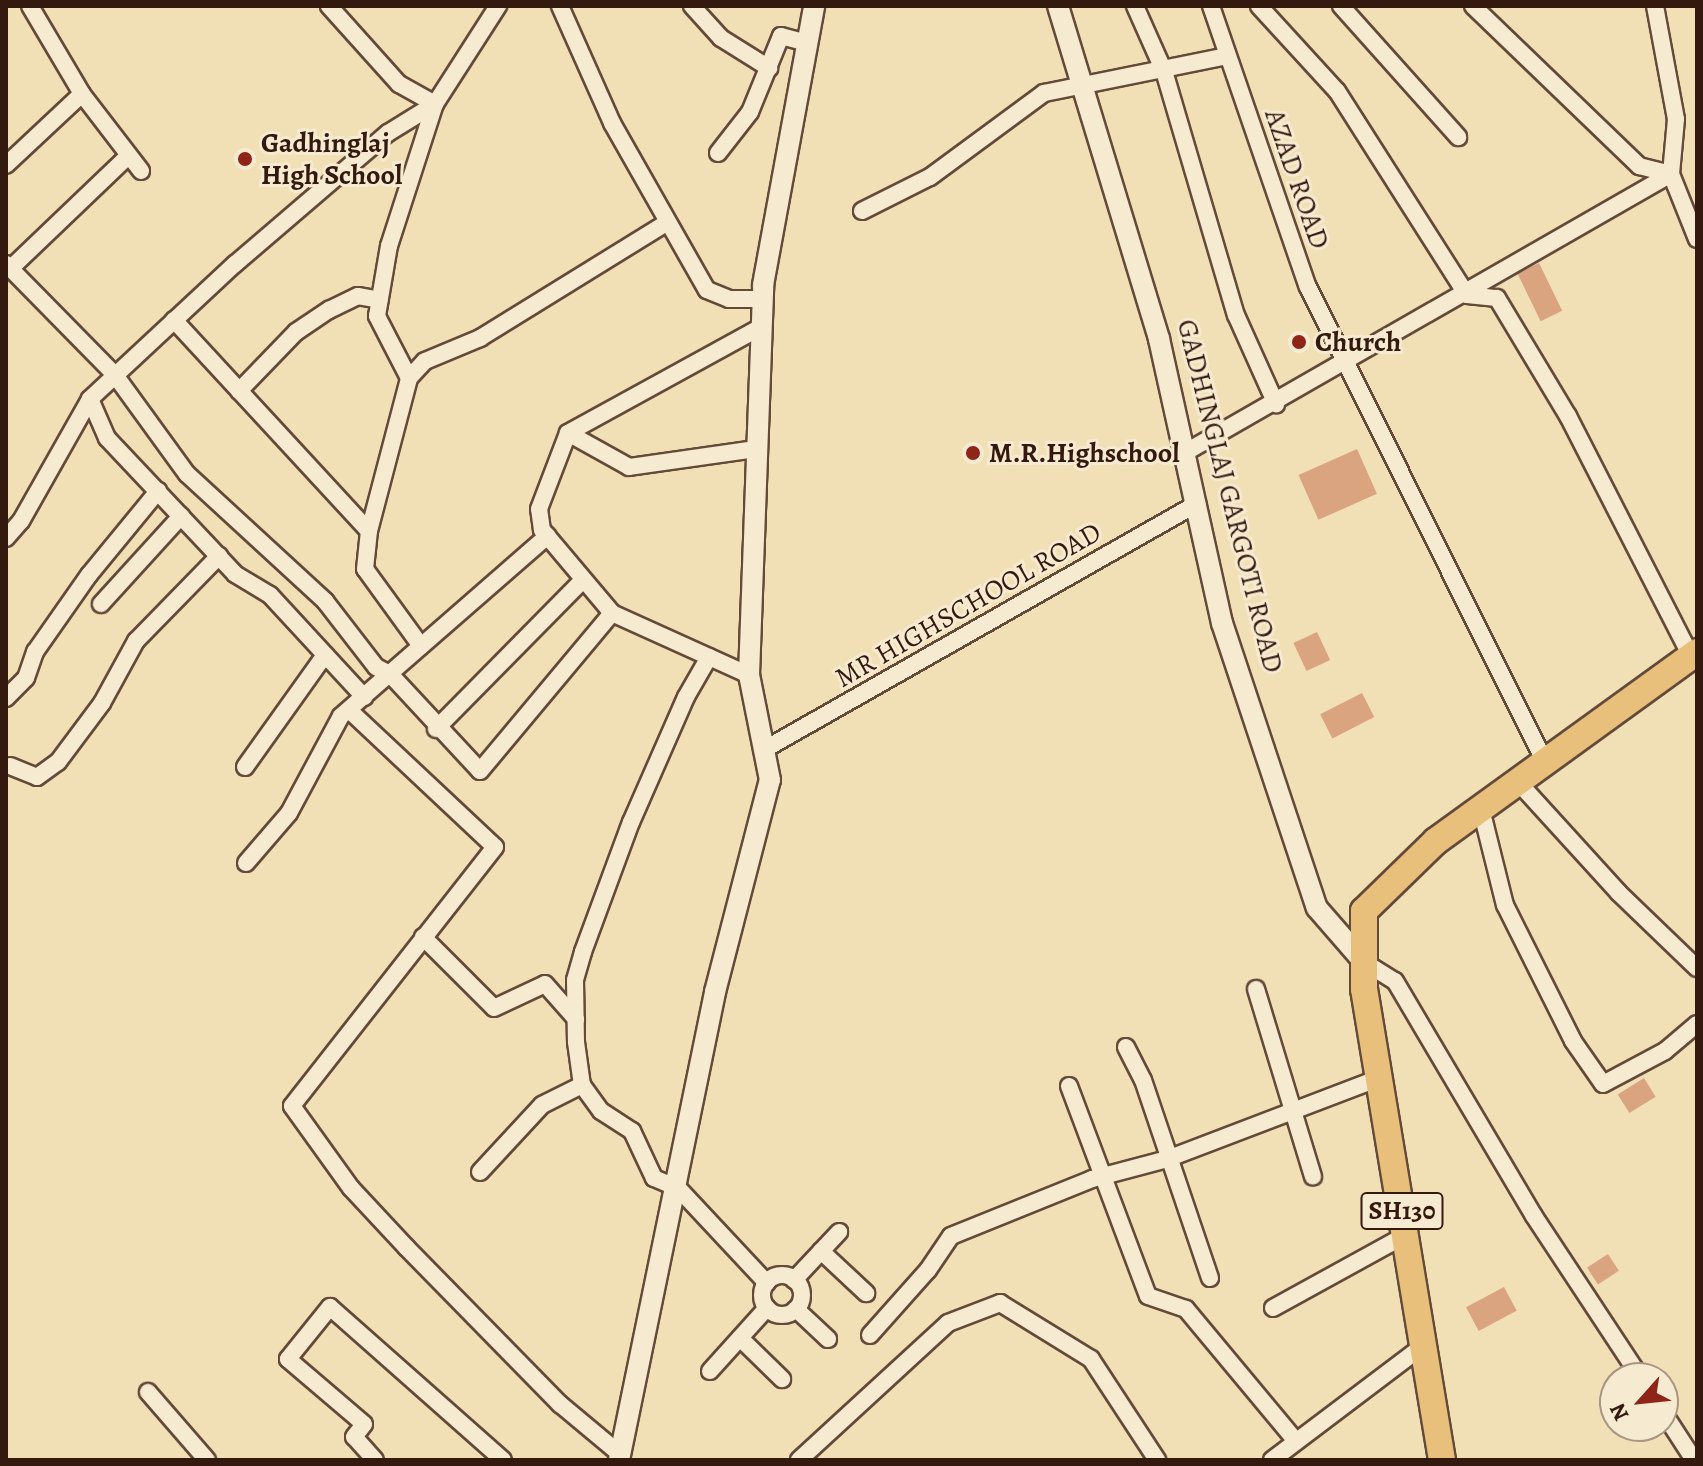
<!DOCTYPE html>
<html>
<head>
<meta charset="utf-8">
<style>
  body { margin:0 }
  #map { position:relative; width:1703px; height:1466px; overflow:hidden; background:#f1dfb6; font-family:Alegreya,serif }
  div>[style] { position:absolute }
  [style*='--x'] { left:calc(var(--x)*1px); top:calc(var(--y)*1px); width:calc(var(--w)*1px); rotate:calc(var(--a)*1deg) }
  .building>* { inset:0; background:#dba480; transform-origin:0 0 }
  .roads { filter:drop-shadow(2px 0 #634a39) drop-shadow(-2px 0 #634a39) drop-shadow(0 2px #634a39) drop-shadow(0 -2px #634a39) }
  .minor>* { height:16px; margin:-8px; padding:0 8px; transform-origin:8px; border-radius:8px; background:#f6ead0 }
  .minor>.ring { margin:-8px; padding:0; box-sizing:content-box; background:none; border:16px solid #f6ead0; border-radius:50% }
  .tertiary>* { height:20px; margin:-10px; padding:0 10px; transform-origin:10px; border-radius:10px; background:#f6ead0 }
  .primary>* { height:26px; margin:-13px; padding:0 13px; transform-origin:13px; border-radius:13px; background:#e8c07b }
  .dots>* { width:22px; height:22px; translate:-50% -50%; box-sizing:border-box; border:4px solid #f6ead0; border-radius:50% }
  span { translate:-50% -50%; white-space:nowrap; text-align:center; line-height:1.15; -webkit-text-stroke:6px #f6ead0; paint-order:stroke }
  .shield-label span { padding:2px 6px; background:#f6ead0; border:2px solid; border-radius:6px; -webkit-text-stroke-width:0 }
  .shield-label { font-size:26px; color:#34190f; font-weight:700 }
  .poi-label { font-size:28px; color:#34190f; font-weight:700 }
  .left { translate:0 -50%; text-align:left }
  .street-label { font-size:28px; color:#34190f }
  .frame { position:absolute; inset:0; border:8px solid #34190f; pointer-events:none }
  .north { position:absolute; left:1599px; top:1362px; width:80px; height:80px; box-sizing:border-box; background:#f6ead0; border:2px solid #a89683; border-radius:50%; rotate:243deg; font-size:22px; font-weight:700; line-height:32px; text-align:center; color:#34190f }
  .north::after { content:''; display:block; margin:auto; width:28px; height:36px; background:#8f2418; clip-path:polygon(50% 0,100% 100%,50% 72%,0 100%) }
</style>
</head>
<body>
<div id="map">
  <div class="building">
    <div style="left:1539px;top:263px;width:53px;height:24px;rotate:64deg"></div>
    <div style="left:1357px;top:449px;width:49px;height:64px;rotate:66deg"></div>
    <div style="left:1317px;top:632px;width:31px;height:26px;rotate:65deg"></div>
    <div style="left:1362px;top:693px;width:27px;height:47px;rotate:63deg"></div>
    <div style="left:1644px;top:1078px;width:22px;height:31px;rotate:58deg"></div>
    <div style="left:1608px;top:1254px;width:20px;height:25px;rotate:57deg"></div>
    <div style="left:1504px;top:1287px;width:27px;height:43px;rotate:62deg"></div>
  </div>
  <div class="roads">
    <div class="minor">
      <div style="--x:30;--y:6;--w:102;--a:59.4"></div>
      <div style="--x:82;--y:94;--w:97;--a:52.5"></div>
      <div style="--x:560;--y:6;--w:128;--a:66"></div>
      <div style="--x:612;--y:123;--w:192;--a:60.4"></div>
      <div style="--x:707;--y:290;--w:24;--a:22"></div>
      <div style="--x:729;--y:299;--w:33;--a:0"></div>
      <div style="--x:692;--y:6;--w:43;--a:47.8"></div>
      <div style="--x:721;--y:38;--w:57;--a:32"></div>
      <div style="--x:1135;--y:6;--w:71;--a:66"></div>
      <div style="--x:1164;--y:71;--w:254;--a:73.6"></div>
      <div style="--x:1236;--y:315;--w:98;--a:65.8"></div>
      <div style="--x:1211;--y:6;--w:297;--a:71"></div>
      <div style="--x:1308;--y:287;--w:531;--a:63.48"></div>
      <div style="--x:1259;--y:6;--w:115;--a:47.5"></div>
      <div style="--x:1337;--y:91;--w:242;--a:57.5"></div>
      <div style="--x:1467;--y:295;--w:30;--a:6"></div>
      <div style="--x:1497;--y:298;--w:138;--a:59"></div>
      <div style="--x:1568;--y:416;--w:270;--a:62.9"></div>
      <div style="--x:1341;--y:6;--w:176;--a:48.2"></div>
      <div style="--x:1473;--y:6;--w:231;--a:43.9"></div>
      <div style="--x:1639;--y:166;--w:33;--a:14"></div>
      <div style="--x:1655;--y:6;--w:115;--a:79.5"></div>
      <div style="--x:1676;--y:119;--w:55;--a:95.2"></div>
      <div style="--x:1671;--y:174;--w:70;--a:68.2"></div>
      <div style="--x:718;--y:153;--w:52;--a:-52"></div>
      <div style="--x:750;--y:112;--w:82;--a:-67.8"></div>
      <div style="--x:781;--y:36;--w:27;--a:15"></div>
      <div style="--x:6;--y:165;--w:104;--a:-43.1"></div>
      <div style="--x:862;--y:211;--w:76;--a:-26.6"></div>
      <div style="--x:930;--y:177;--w:142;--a:-36.4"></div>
      <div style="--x:1044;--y:93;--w:187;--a:-11.4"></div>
      <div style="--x:6;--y:264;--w:156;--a:45.5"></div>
      <div style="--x:115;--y:375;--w:122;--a:54"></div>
      <div style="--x:187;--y:474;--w:188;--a:42.6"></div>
      <div style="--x:325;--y:601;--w:83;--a:52.3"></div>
      <div style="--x:376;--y:667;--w:16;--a:27"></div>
      <div style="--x:390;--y:674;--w:132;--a:47.1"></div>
      <div style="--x:480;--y:771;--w:206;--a:-50.1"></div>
      <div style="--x:11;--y:268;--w:162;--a:-43.7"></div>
      <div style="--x:174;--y:320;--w:287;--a:47.3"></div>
      <div style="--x:409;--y:378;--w:70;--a:-117.3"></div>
      <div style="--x:377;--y:316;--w:71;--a:-80.3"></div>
      <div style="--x:389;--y:246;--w:149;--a:-72.1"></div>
      <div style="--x:435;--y:104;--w:117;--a:-57.3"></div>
      <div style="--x:239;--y:391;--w:82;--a:-46"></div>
      <div style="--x:296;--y:332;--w:40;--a:-34"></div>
      <div style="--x:329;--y:310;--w:32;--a:-26"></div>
      <div style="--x:358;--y:296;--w:22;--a:10"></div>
      <div style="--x:90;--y:399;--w:43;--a:66.4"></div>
      <div style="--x:107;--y:438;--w:187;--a:46.7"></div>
      <div style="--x:235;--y:574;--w:41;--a:31"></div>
      <div style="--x:270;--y:595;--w:139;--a:47.3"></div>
      <div style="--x:568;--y:433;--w:220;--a:-28.8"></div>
      <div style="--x:1186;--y:452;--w:559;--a:-29.82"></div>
      <div style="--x:6;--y:538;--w:23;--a:-49"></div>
      <div style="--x:21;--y:521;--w:140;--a:-60.5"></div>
      <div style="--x:90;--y:399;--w:198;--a:-43"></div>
      <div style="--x:235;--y:264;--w:201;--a:-40.6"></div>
      <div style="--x:388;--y:133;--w:55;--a:-31.7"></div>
      <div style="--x:435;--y:104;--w:41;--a:-150.9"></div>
      <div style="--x:399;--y:84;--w:105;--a:-131.9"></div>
      <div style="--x:101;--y:604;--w:119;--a:-47.7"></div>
      <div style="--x:421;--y:646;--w:95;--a:-126"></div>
      <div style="--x:365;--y:569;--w:38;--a:-84"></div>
      <div style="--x:369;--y:531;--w:158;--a:-75.3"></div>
      <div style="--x:409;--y:378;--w:23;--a:-47"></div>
      <div style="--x:425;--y:361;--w:60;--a:-22.7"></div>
      <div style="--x:480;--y:338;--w:219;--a:-31.7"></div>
      <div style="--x:709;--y:657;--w:46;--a:119.9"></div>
      <div style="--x:686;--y:697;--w:137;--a:113.7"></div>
      <div style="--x:631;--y:822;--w:139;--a:110.3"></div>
      <div style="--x:583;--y:952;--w:29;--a:106"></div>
      <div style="--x:575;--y:980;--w:62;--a:89.1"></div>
      <div style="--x:576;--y:1042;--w:43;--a:82.1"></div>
      <div style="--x:582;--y:1085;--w:32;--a:54"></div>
      <div style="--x:601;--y:1111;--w:37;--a:33"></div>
      <div style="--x:632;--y:1131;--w:52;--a:64.9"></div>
      <div style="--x:654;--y:1178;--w:26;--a:23"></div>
      <div style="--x:678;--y:1188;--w:130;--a:46.9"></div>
      <div style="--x:749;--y:675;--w:150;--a:-155.7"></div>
      <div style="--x:612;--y:613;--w:109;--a:-130.1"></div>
      <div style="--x:542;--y:530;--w:21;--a:-98"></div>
      <div style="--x:539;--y:509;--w:81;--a:-69.1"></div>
      <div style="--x:568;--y:433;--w:70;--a:29.1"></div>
      <div style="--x:629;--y:467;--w:127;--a:-8.1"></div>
      <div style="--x:6;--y:698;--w:28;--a:-45"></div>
      <div style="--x:26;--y:678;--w:28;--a:-71"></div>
      <div style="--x:35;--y:652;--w:94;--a:-55"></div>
      <div style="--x:89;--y:575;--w:109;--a:-50.6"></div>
      <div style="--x:349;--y:710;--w:200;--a:43.2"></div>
      <div style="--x:495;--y:847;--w:329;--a:128.1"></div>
      <div style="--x:292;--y:1106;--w:101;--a:54.3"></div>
      <div style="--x:351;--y:1188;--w:82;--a:47"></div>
      <div style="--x:407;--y:1248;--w:219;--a:45.6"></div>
      <div style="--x:560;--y:1404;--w:78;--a:39.8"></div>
      <div style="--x:436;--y:729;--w:208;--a:-45.4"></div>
      <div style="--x:765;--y:749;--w:497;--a:-29.6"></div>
      <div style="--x:10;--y:766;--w:29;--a:22"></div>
      <div style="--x:37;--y:777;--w:26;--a:-36"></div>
      <div style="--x:58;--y:762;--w:74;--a:-53.3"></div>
      <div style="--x:102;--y:703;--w:71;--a:-61.3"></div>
      <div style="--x:136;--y:641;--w:119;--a:-45.7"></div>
      <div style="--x:245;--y:767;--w:138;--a:-54.5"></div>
      <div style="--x:1518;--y:782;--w:150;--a:47.7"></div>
      <div style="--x:1619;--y:893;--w:108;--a:43.9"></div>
      <div style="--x:1481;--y:809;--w:99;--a:76"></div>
      <div style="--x:1505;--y:905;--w:152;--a:63.4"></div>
      <div style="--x:1573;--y:1041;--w:52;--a:55.1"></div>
      <div style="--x:1603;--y:1084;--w:70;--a:-28"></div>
      <div style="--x:1665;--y:1051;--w:42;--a:-40.2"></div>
      <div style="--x:246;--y:863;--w:66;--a:-49.3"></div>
      <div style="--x:289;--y:813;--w:110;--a:-61.8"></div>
      <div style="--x:341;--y:716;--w:274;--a:-41.1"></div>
      <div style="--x:423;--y:937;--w:100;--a:45"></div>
      <div style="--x:494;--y:1008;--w:56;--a:-25.2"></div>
      <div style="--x:545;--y:984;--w:47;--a:48.5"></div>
      <div style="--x:1364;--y:962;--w:36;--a:32"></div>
      <div style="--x:1395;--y:981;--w:273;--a:59.4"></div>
      <div style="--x:1534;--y:1216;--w:194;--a:56.6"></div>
      <div style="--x:1256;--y:989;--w:196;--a:73.1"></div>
      <div style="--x:1126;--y:1047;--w:37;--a:63"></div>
      <div style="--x:1143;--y:1080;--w:209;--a:71.3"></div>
      <div style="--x:1069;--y:1086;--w:224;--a:69.4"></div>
      <div style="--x:1148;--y:1296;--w:40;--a:18.9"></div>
      <div style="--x:1186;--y:1309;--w:172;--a:50.2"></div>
      <div style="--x:480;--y:1172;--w:91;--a:-47.2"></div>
      <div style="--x:542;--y:1105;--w:45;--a:-26.6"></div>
      <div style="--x:821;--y:1251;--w:62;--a:43"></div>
      <div class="ring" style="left:762px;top:1275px;width:24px;height:24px"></div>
      <div style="--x:794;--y:1280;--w:66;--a:-46.8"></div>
      <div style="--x:1273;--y:1308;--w:152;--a:-28.8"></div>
      <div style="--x:796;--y:1309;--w:44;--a:43.2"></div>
      <div style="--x:870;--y:1335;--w:87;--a:-48.3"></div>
      <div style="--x:928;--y:1270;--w:41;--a:-55.9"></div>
      <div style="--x:951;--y:1236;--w:152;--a:-22"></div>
      <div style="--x:1092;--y:1179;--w:78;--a:-14.9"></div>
      <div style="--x:1167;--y:1159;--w:227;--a:-20.9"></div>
      <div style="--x:740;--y:1338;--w:59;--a:44.3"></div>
      <div style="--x:710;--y:1371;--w:85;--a:-47.9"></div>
      <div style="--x:148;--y:1392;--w:90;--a:49.1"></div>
      <div style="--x:1663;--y:1412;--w:57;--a:57.1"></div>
      <div style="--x:375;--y:1460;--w:31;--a:-132"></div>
      <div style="--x:354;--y:1437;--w:16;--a:-52"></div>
      <div style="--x:364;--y:1424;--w:100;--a:-139.5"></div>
      <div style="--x:288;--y:1359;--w:67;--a:-51.1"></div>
      <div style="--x:330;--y:1307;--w:231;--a:41.5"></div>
      <div style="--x:799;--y:1460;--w:202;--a:-42.6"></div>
      <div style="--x:948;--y:1323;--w:56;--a:-21"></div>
      <div style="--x:1000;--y:1303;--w:107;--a:31.6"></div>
      <div style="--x:1091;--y:1359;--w:121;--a:56.8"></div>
      <div style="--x:1272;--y:1460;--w:191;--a:-37.1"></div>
    </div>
    <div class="tertiary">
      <div style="--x:1058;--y:6;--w:348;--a:73.1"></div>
      <div style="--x:1159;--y:339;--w:291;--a:77.5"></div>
      <div style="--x:1222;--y:623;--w:300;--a:71.6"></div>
      <div style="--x:1317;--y:908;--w:72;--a:49"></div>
      <div style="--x:619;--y:1460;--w:478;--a:-78.4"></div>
      <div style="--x:715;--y:992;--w:219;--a:-75.5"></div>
      <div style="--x:770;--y:780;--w:107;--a:-101.3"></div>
      <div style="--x:749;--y:675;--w:390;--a:-87.9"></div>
      <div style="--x:763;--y:285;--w:284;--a:-79.6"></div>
    </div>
    <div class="primary">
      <div style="--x:1442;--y:1460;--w:477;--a:-99.4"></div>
      <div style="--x:1364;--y:989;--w:78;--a:-90"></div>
      <div style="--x:1364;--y:911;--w:100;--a:-44.2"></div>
      <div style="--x:1436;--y:841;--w:322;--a:-35.9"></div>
    </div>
  </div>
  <div class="dots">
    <div style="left:245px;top:159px;background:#8f2418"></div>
    <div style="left:1299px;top:342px;background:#8f2418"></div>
    <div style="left:973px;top:453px;background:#8f2418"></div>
  </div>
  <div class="shield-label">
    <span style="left:1402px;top:1211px">SH130</span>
  </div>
  <div class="poi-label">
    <span class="left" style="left:261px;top:159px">Gadhinglaj<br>High School</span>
    <span class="left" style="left:1315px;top:342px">Church</span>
    <span class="left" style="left:989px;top:453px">M.R.Highschool</span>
  </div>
  <div class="street-label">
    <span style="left:1297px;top:179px;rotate:71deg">AZAD ROAD</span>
    <span style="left:1230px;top:496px;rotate:76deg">GADHINGLAJ GARGOTI ROAD</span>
    <span style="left:968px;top:605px;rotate:-30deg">MR HIGHSCHOOL ROAD</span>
  </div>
  <div class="frame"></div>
  <div class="north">N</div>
</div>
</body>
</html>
